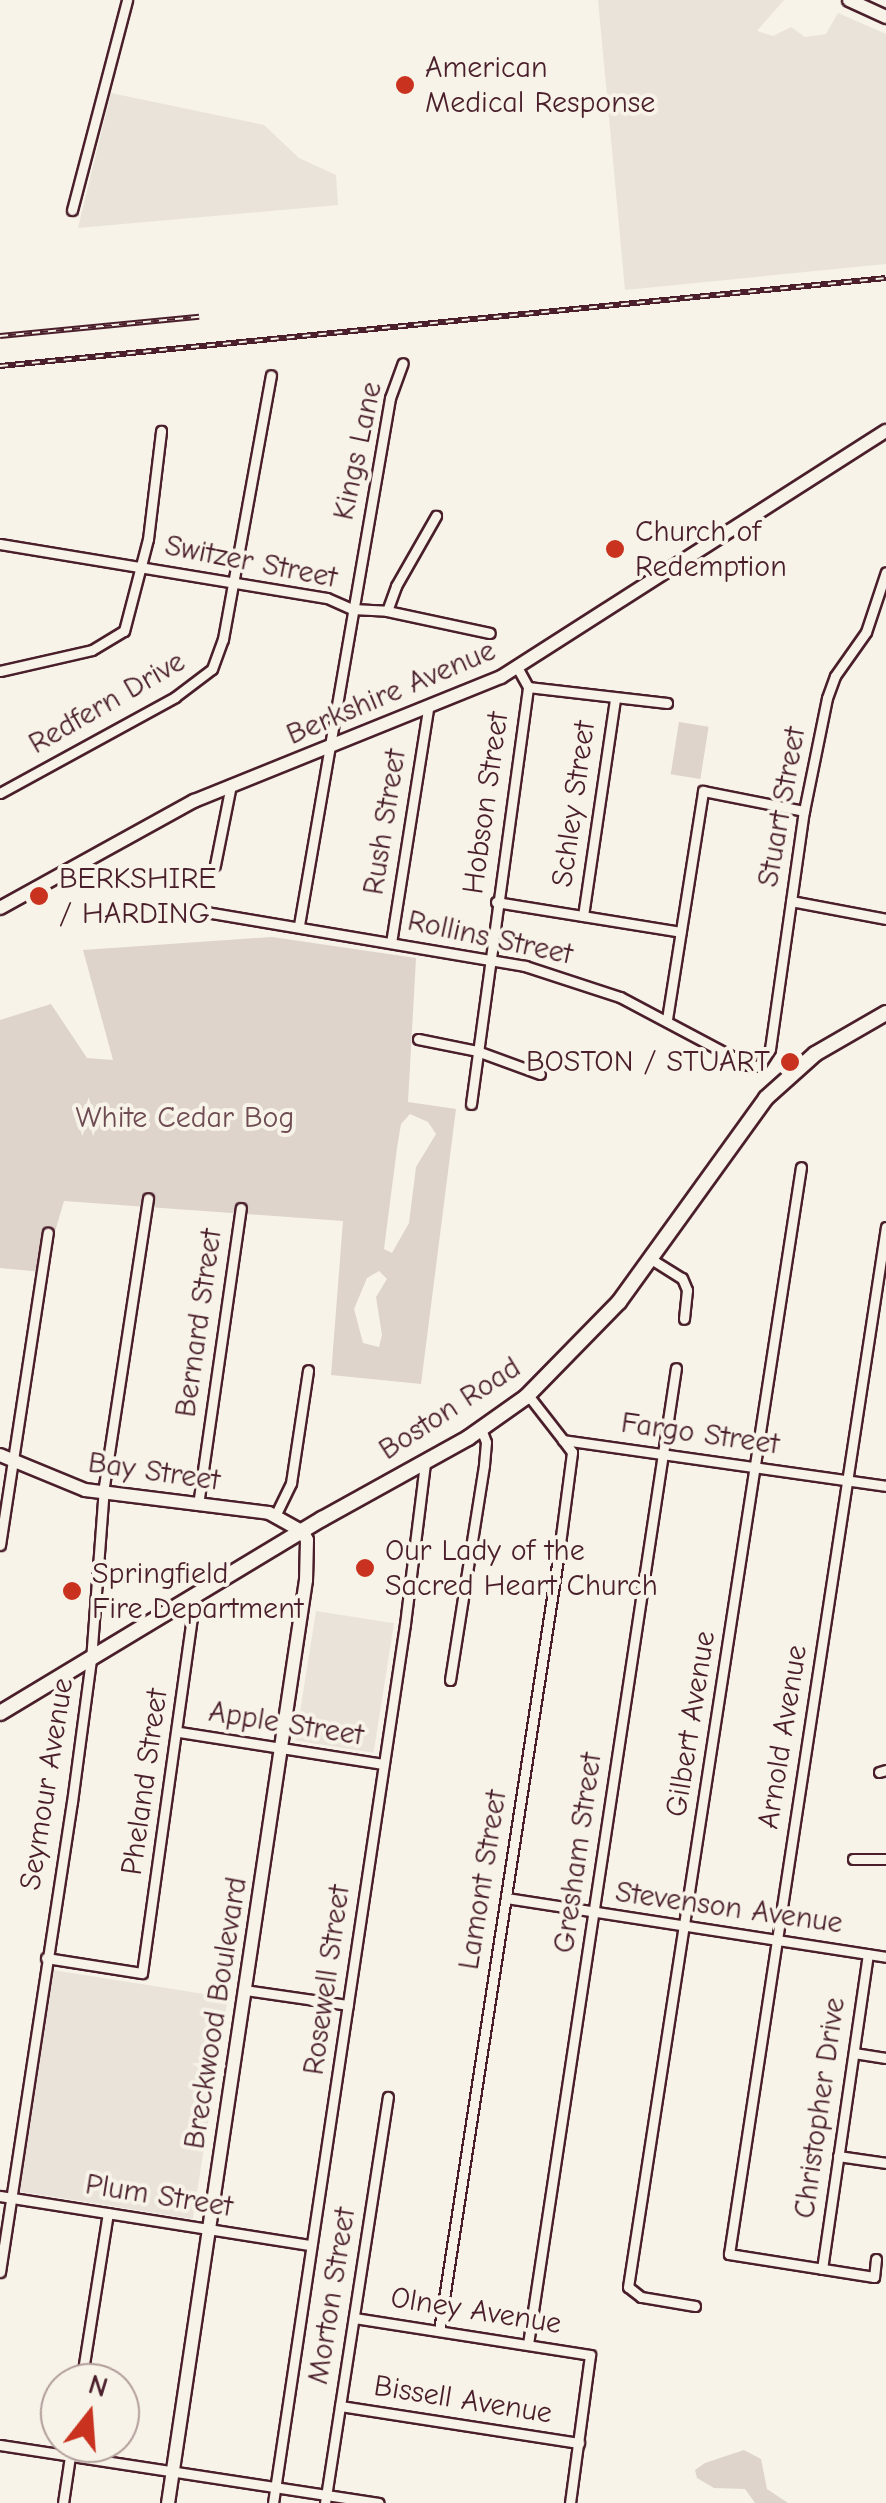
<!DOCTYPE html>
<html>
<head>
<meta charset="utf-8">
<style>
  body { margin:0 }
  #map { position:relative; width:886px; height:2503px; overflow:hidden; background:#f7f3e8; font-family:"Comic Neue",sans-serif }
  div>[style] { position:absolute }
  [style*='--x'] { left:calc(var(--x)*1px); top:calc(var(--y)*1px); width:calc(var(--w)*1px); rotate:calc(var(--a)*1deg) }
  .built>* { inset:0; background:#eae3da; transform-origin:0 0 }
  .green>* { inset:0; background:#ded4cc; transform-origin:0 0 }
  .roads { filter:drop-shadow(2px 0 #4a1f2b) drop-shadow(-2px 0 #4a1f2b) drop-shadow(0 2px #4a1f2b) drop-shadow(0 -2px #4a1f2b) }
  .street>* { height:9px; margin:-4.5px; padding:0 4.5px; transform-origin:4.5px; border-radius:4.5px; background:#f7f3e8 }
  .secondary>* { height:12px; margin:-6px; padding:0 6px; transform-origin:6px; border-radius:6px; background:#f7f3e8 }
  .primary>* { height:14px; margin:-7px; padding:0 7px; transform-origin:7px; border-radius:7px; background:#f7f3e8 }
  .rail>* { height:6px; margin-top:-3px; transform-origin:0; background:repeating-linear-gradient(90deg,#f7f3e8 0 8px,#4a1f2b 0 16px); box-sizing:border-box; border-block:2px solid #4a1f2b }
  .dots>* { width:28px; height:28px; translate:-50% -50%; box-sizing:border-box; border:5px solid #f7f3e8; border-radius:50% }
  span { translate:-50% -50%; white-space:nowrap; text-align:center; line-height:1.15; -webkit-text-stroke:8px #f7f3e8; paint-order:stroke }
  .poi-label { font-size:30px; color:#4a1f2b }
  .left { translate:0 -50%; text-align:left }
  .right { translate:-100% -50%; text-align:right }
  .street-label { font-size:30px; color:#4a1f2b }
  .park-label { font-size:30px; color:#6f4c53 }
  .north { position:absolute; left:40px; top:2363px; width:100px; height:100px; box-sizing:border-box; background:#f7f3e8; border:2px solid #b29e9c; border-radius:50%; rotate:17deg; font-size:28px; font-weight:700; line-height:40px; text-align:center; color:#4a1f2b }
  .north::after { content:''; display:block; margin:auto; width:35px; height:45px; background:#c8321e; clip-path:polygon(50% 0,100% 100%,50% 72%,0 100%) }
</style>
</head>
<body>
<div id="map">
  <div class="built">
    <div style="clip-path:polygon(598px 0,784px 0,757px 31px,773px 36px,791px 27px,805px 37px,826px 34px,838px 13px,886px 34px,886px 264px,625px 290px)"></div>
    <div style="clip-path:polygon(111px 93px,264px 125px,299px 158px,336px 175px,338px 205px,78px 228px)"></div>
    <div style="left:316px;top:1611px;width:79px;height:131px;rotate:9deg"></div>
    <div style="left:53px;top:1970px;width:177px;height:224px;rotate:9deg"></div>
  </div>
  <div class="green">
    <div style="left:679px;top:722px;width:30px;height:53px;rotate:9deg"></div>
    <div style="clip-path:polygon(evenodd,272px 937px,416px 958px,408px 1102px,456px 1109px,421px 1384px,331px 1375px,343px 1221px,64px 1201px,43px 1272px,0 1268px,0 1020px,51px 1004px,87px 1058px,113px 1060px,83px 950px,272px 937px,410px 1114px,428px 1122px,436px 1134px,416px 1167px,409px 1223px,392px 1253px,384px 1249px,397px 1148px,401px 1124px,410px 1114px,272px 937px,379px 1271px,387px 1279px,376px 1297px,382px 1335px,379px 1347px,363px 1343px,354px 1309px,367px 1278px,379px 1271px)"></div>
    <div style="clip-path:polygon(744px 2450px,761px 2459px,767px 2489px,788px 2503px,755px 2503px,745px 2489px,714px 2488px,697px 2478px,695px 2470px,705px 2463px)"></div>
  </div>
  <div class="roads">
    <div class="street">
      <div style="--x:72;--y:210;--w:217;--a:-75.3"></div>
      <div style="--x:0;--y:544;--w:331;--a:9.4"></div>
      <div style="--x:327;--y:598;--w:27;--a:24"></div>
      <div style="--x:352;--y:609;--w:35;--a:3"></div>
      <div style="--x:387;--y:611;--w:105;--a:12.1"></div>
      <div style="--x:387;--y:611;--w:27;--a:-70"></div>
      <div style="--x:396;--y:586;--w:81;--a:-60.3"></div>
      <div style="--x:517;--y:667;--w:23;--a:61"></div>
      <div style="--x:528;--y:687;--w:140;--a:6.6"></div>
      <div style="--x:0;--y:671;--w:94;--a:-12.9"></div>
      <div style="--x:92;--y:650;--w:37;--a:-31"></div>
      <div style="--x:124;--y:631;--w:95;--a:-75.4"></div>
      <div style="--x:148;--y:539;--w:109;--a:-83.1"></div>
      <div style="--x:0;--y:793;--w:200;--a:-28.7"></div>
      <div style="--x:175;--y:697;--w:46;--a:-37.1"></div>
      <div style="--x:212;--y:669;--w:32;--a:-70"></div>
      <div style="--x:223;--y:639;--w:268;--a:-79.7"></div>
      <div style="--x:215;--y:865;--w:82;--a:-78.7"></div>
      <div style="--x:791;--y:901;--w:97;--a:10.7"></div>
      <div style="--x:496;--y:902;--w:187;--a:9.2"></div>
      <div style="--x:188;--y:909;--w:342;--a:9.6"></div>
      <div style="--x:525;--y:966;--w:100;--a:18.1"></div>
      <div style="--x:620;--y:997;--w:145;--a:28"></div>
      <div style="--x:748;--y:1065;--w:11;--a:5"></div>
      <div style="--x:759;--y:1066;--w:20;--a:-57"></div>
      <div style="--x:770;--y:1049;--w:240;--a:-81.9"></div>
      <div style="--x:804;--y:811;--w:115;--a:-78.5"></div>
      <div style="--x:827;--y:698;--w:23;--a:-70"></div>
      <div style="--x:835;--y:676;--w:54;--a:-54.8"></div>
      <div style="--x:866;--y:632;--w:63;--a:-71.6"></div>
      <div style="--x:583;--y:916;--w:219;--a:-81.6"></div>
      <div style="--x:299;--y:925;--w:535;--a:-80.2"></div>
      <div style="--x:390;--y:398;--w:37;--a:-70"></div>
      <div style="--x:391;--y:943;--w:237;--a:-81"></div>
      <div style="--x:667;--y:1019;--w:231;--a:-81"></div>
      <div style="--x:703;--y:791;--w:103;--a:11.2"></div>
      <div style="--x:418;--y:1039;--w:60;--a:11.5"></div>
      <div style="--x:477;--y:1051;--w:67;--a:20.1"></div>
      <div style="--x:471;--y:1104;--w:421;--a:-82.2"></div>
      <div style="--x:651;--y:1259;--w:36;--a:32"></div>
      <div style="--x:682;--y:1278;--w:13;--a:67"></div>
      <div style="--x:687;--y:1290;--w:29;--a:96"></div>
      <div style="--x:528;--y:1395;--w:57;--a:52.1"></div>
      <div style="--x:563;--y:1440;--w:326;--a:8.1"></div>
      <div style="--x:198;--y:1505;--w:300;--a:-81.8"></div>
      <div style="--x:275;--y:1516;--w:37;--a:-64"></div>
      <div style="--x:291;--y:1483;--w:114;--a:-81.4"></div>
      <div style="--x:0;--y:1545;--w:316;--a:-81.3"></div>
      <div style="--x:450;--y:1680;--w:218;--a:-81"></div>
      <div style="--x:484;--y:1465;--w:23;--a:-85"></div>
      <div style="--x:486;--y:1442;--w:14;--a:-111"></div>
      <div style="--x:179;--y:1732;--w:207;--a:8.9"></div>
      <div style="--x:879;--y:1772;--w:7;--a:-16"></div>
      <div style="--x:853;--y:1859;--w:33;--a:0"></div>
      <div style="--x:506;--y:1898;--w:385;--a:8.8"></div>
      <div style="--x:46;--y:1958;--w:97;--a:8.9"></div>
      <div style="--x:142;--y:1973;--w:379;--a:-82"></div>
      <div style="--x:245;--y:1990;--w:104;--a:8.3"></div>
      <div style="--x:854;--y:2053;--w:32;--a:9"></div>
      <div style="--x:838;--y:2156;--w:49;--a:8.3"></div>
      <div style="--x:0;--y:2196;--w:315;--a:9"></div>
      <div style="--x:876;--y:2259;--w:18;--a:96"></div>
      <div style="--x:874;--y:2277;--w:147;--a:-171"></div>
      <div style="--x:729;--y:2254;--w:1039;--a:-81.31"></div>
      <div style="--x:822;--y:2269;--w:318;--a:-81.7"></div>
      <div style="--x:0;--y:2272;--w:475;--a:-81.3"></div>
      <div style="--x:72;--y:1802;--w:143;--a:-82.4"></div>
      <div style="--x:91;--y:1660;--w:174;--a:-85.7"></div>
      <div style="--x:104;--y:1486;--w:291;--a:-81.3"></div>
      <div style="--x:695;--y:2306;--w:55;--a:-170.5"></div>
      <div style="--x:641;--y:2297;--w:16;--a:-142"></div>
      <div style="--x:628;--y:2287;--w:1133;--a:-81.22"></div>
      <div style="--x:354;--y:2318;--w:239;--a:8.9"></div>
      <div style="--x:590;--y:2355;--w:149;--a:97.7"></div>
      <div style="--x:439;--y:2331;--w:781;--a:-81.24"></div>
      <div style="--x:558;--y:1559;--w:108;--a:-82.5"></div>
      <div style="--x:572;--y:1452;--w:15;--a:-127"></div>
      <div style="--x:528;--y:2344;--w:987;--a:-81.38"></div>
      <div style="--x:81;--y:2383;--w:172;--a:-81"></div>
      <div style="--x:340;--y:2406;--w:242;--a:8.8"></div>
      <div style="--x:0;--y:2445;--w:383;--a:8.7"></div>
      <div style="--x:63;--y:2503;--w:61;--a:-81.5"></div>
      <div style="--x:273;--y:2503;--w:889;--a:-81.46"></div>
      <div style="--x:405;--y:1624;--w:162;--a:-82.9"></div>
      <div style="--x:325;--y:2503;--w:411;--a:-81.2"></div>
    </div>
    <div class="secondary">
      <div style="--x:849;--y:0;--w:41;--a:24.7"></div>
      <div style="--x:0;--y:908;--w:222;--a:-28.9"></div>
      <div style="--x:194;--y:801;--w:331;--a:-22"></div>
      <div style="--x:501;--y:677;--w:457;--a:-32.6"></div>
      <div style="--x:0;--y:1455;--w:92;--a:22.4"></div>
      <div style="--x:85;--y:1490;--w:185;--a:7.1"></div>
      <div style="--x:269;--y:1513;--w:38;--a:29"></div>
      <div style="--x:302;--y:1531;--w:10;--a:61"></div>
      <div style="--x:307;--y:1540;--w:40;--a:91.4"></div>
      <div style="--x:306;--y:1580;--w:933;--a:98.5"></div>
    </div>
    <div class="primary">
      <div style="--x:0;--y:1713;--w:376;--a:-31.1"></div>
      <div style="--x:322;--y:1519;--w:167;--a:-29"></div>
      <div style="--x:468;--y:1438;--w:71;--a:-35.3"></div>
      <div style="--x:526;--y:1397;--w:133;--a:-45.6"></div>
      <div style="--x:619;--y:1302;--w:251;--a:-54.2"></div>
      <div style="--x:766;--y:1098;--w:66;--a:-41.9"></div>
      <div style="--x:815;--y:1054;--w:82;--a:-30"></div>
    </div>
  </div>
  <div class="rail">
    <div style="--x:0;--y:336;--w:200;--a:-5.5"></div>
    <div style="--x:0;--y:366;--w:890;--a:-5.67"></div>
  </div>
  <div class="dots">
    <div style="left:405px;top:85px;background:#c8321e"></div>
    <div style="left:615px;top:549px;background:#c8321e"></div>
    <div style="left:39px;top:896px;background:#c8321e"></div>
    <div style="left:790px;top:1062px;background:#c8321e"></div>
    <div style="left:365px;top:1568px;background:#c8321e"></div>
    <div style="left:72px;top:1591px;background:#c8321e"></div>
  </div>
  <div class="poi-label">
    <span class="left" style="left:425px;top:85px">American<br>Medical Response</span>
    <span class="left" style="left:635px;top:549px">Church of<br>Redemption</span>
    <span class="left" style="left:59px;top:896px">BERKSHIRE<br>/ HARDING</span>
    <span class="right" style="left:770px;top:1062px">BOSTON / STUART</span>
    <span class="left" style="left:385px;top:1568px">Our Lady of the<br>Sacred Heart Church</span>
    <span class="left" style="left:92px;top:1591px">Springfield<br>Fire Department</span>
  </div>
  <div class="street-label">
    <span style="left:358px;top:451px;rotate:-78deg">Kings Lane</span>
    <span style="left:251px;top:562px;rotate:11deg">Switzer Street</span>
    <span style="left:391px;top:693px;rotate:-23deg">Berkshire Avenue</span>
    <span style="left:107px;top:703px;rotate:-30deg">Redfern Drive</span>
    <span style="left:486px;top:803px;rotate:-82deg">Hobson Street</span>
    <span style="left:574px;top:804px;rotate:-82deg">Schley Street</span>
    <span style="left:782px;top:807px;rotate:-80deg">Stuart Street</span>
    <span style="left:385px;top:822px;rotate:-81deg">Rush Street</span>
    <span style="left:490px;top:938px;rotate:12deg">Rollins Street</span>
    <span style="left:199px;top:1323px;rotate:-82deg">Bernard Street</span>
    <span style="left:450px;top:1409px;rotate:-33deg">Boston Road</span>
    <span style="left:700px;top:1434px;rotate:8deg">Fargo Street</span>
    <span style="left:154px;top:1472px;rotate:8deg">Bay Street</span>
    <span style="left:286px;top:1724px;rotate:9deg">Apple Street</span>
    <span style="left:691px;top:1724px;rotate:-81deg">Gilbert Avenue</span>
    <span style="left:783px;top:1737px;rotate:-81deg">Arnold Avenue</span>
    <span style="left:145px;top:1782px;rotate:-82deg">Pheland Street</span>
    <span style="left:47px;top:1784px;rotate:-81deg">Seymour Avenue</span>
    <span style="left:578px;top:1853px;rotate:-82deg">Gresham Street</span>
    <span style="left:483px;top:1880px;rotate:-81deg">Lamont Street</span>
    <span style="left:729px;top:1908px;rotate:8deg">Stevenson Avenue</span>
    <span style="left:327px;top:1980px;rotate:-82deg">Rosewell Street</span>
    <span style="left:216px;top:2013px;rotate:-81deg">Breckwood Boulevard</span>
    <span style="left:820px;top:2108px;rotate:-82deg">Christopher Drive</span>
    <span style="left:159px;top:2196px;rotate:9deg">Plum Street</span>
    <span style="left:332px;top:2296px;rotate:-81deg">Morton Street</span>
    <span style="left:476px;top:2311px;rotate:9deg">Olney Avenue</span>
    <span style="left:463px;top:2400px;rotate:9deg">Bissell Avenue</span>
  </div>
  <div class="park-label">
    <span style="left:185px;top:1118px">White Cedar Bog</span>
  </div>
  <div class="north">N</div>
</div>
</body>
</html>
